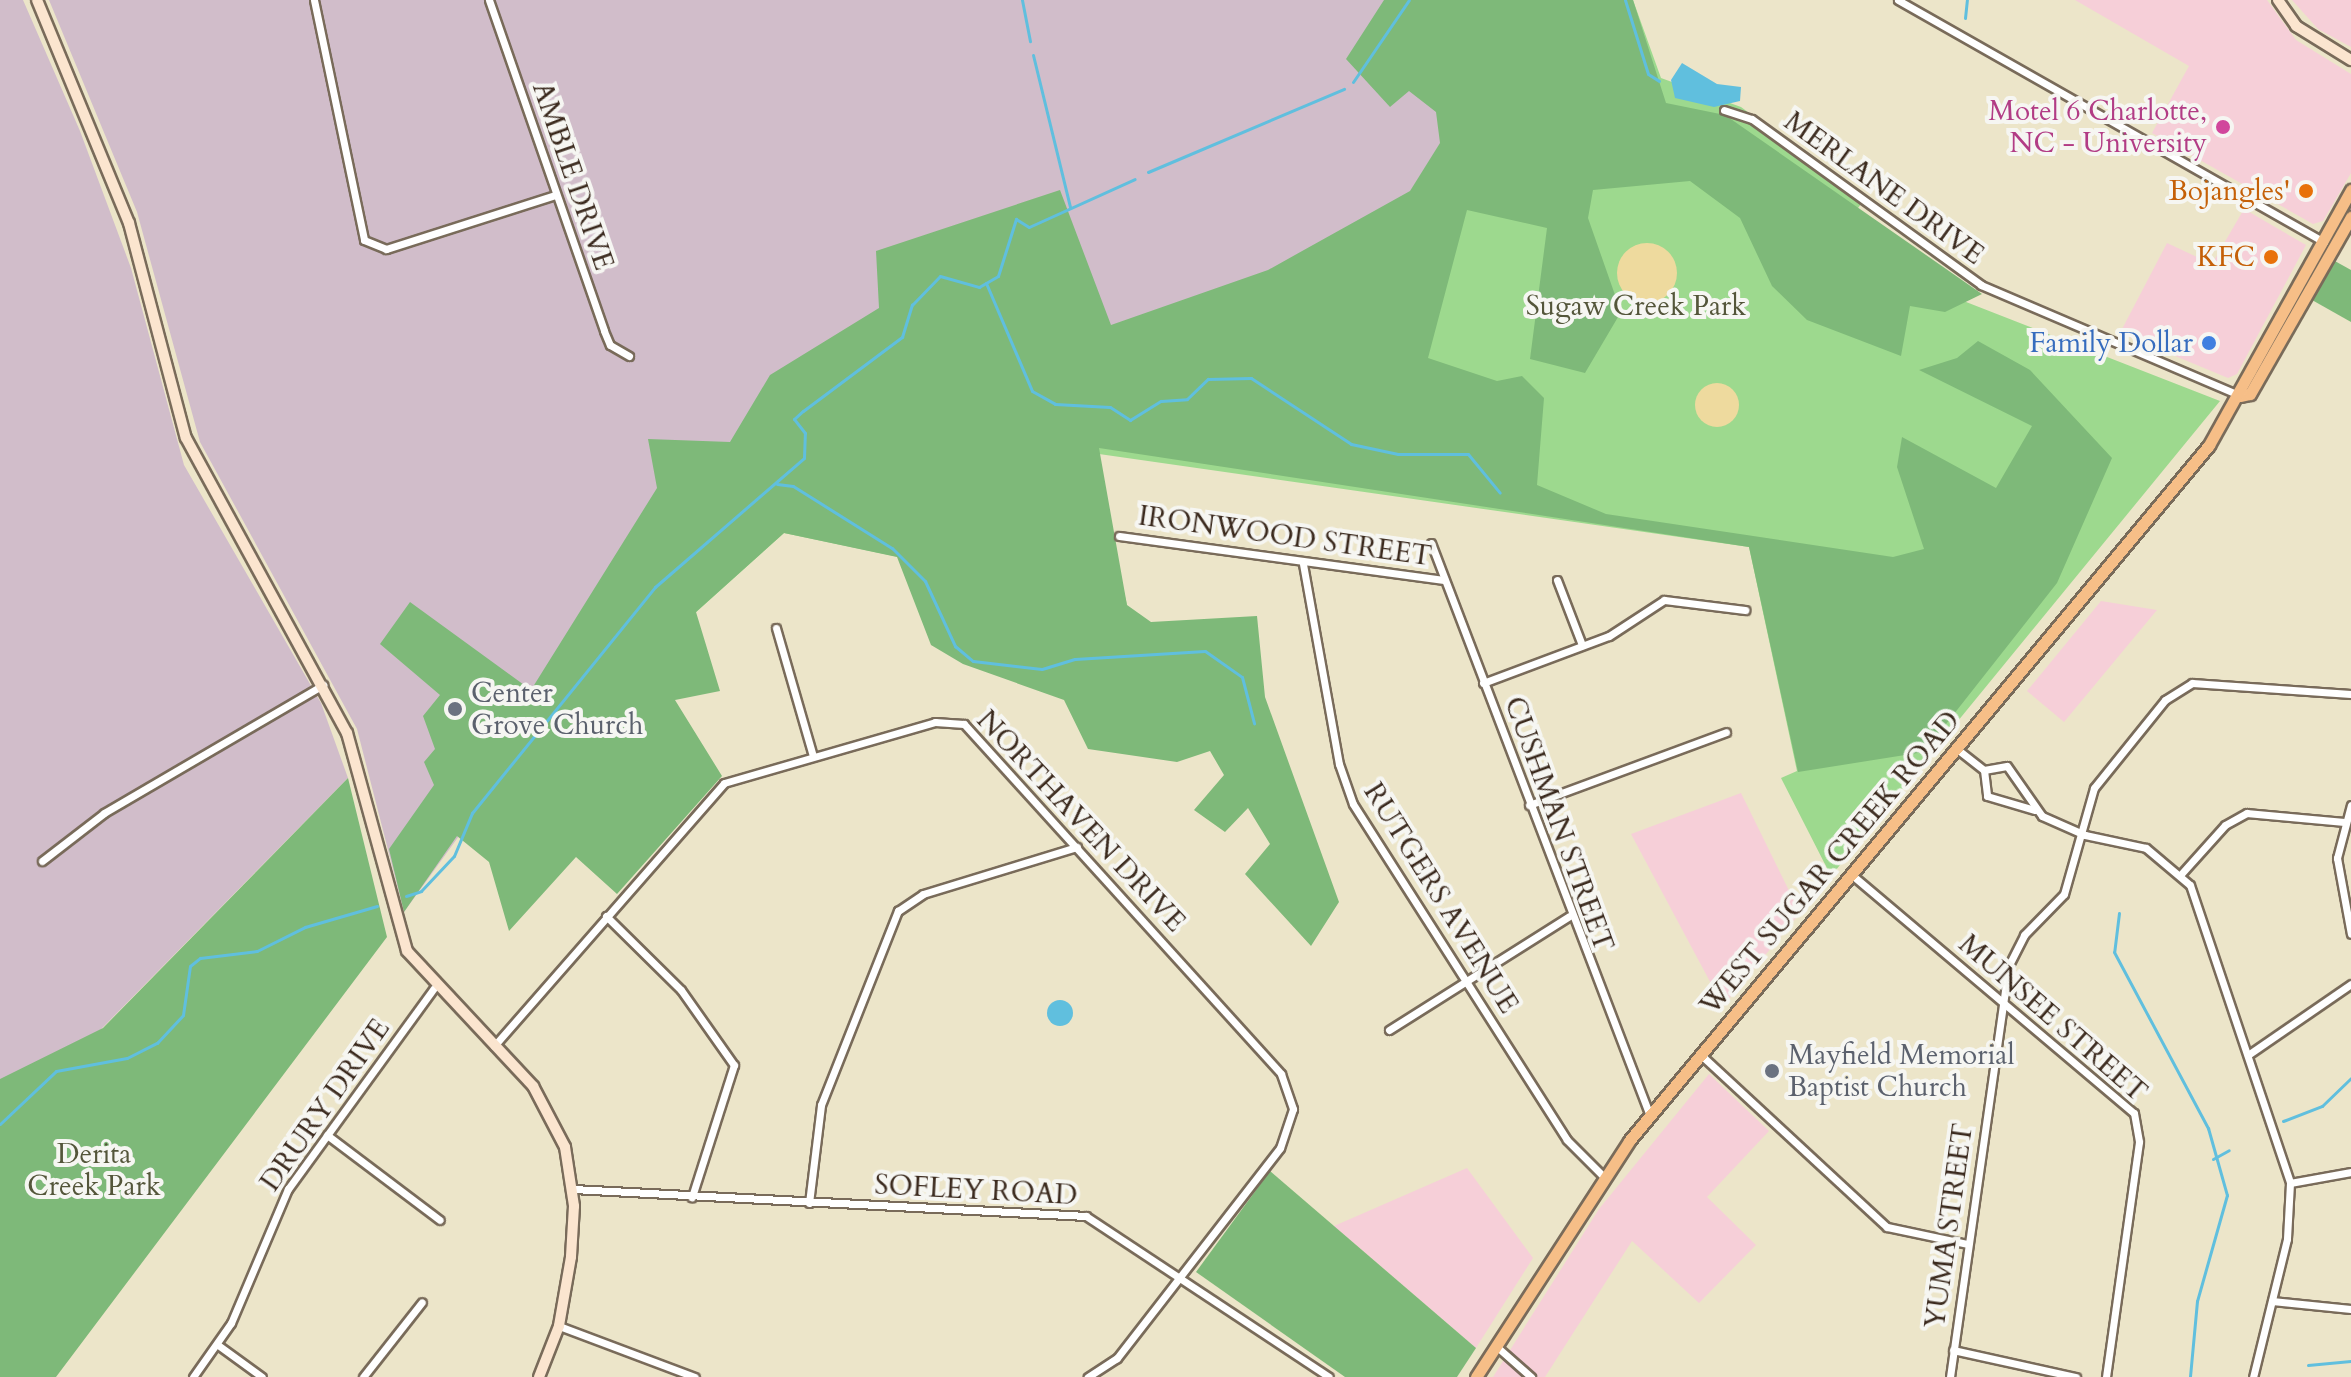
<!DOCTYPE html>
<html>
<head>
<meta charset="utf-8">
<style>
  body { margin:0 }
  #map { position:relative; width:2351px; height:1377px; overflow:hidden; background:#ece5c9; font-family:Cardo,serif }
  div>[style] { position:absolute }
  [style*='--x'] { left:calc(var(--x)*1px); top:calc(var(--y)*1px); width:calc(var(--w)*1px); rotate:calc(var(--a)*1deg) }
  .built>* { inset:0; background:#f6cfd8 }
  .industrial>* { inset:0; background:#d1bdca }
  .green>* { inset:0; background:#9dd98e }
  .forest>* { inset:0; background:#7eb979 }
  .sand>* { inset:0; background:#eeda9e }
  .round { border-radius:50% }
  .water>* { inset:0; background:#60bfde }
  .stream>* { height:3px; margin:-1.5px; padding:0 1.5px; transform-origin:1.5px; border-radius:1.5px; background:#60bfde }
  .roads { filter:drop-shadow(2px 0 #796b5a) drop-shadow(-2px 0 #796b5a) drop-shadow(0 2px #796b5a) drop-shadow(0 -2px #796b5a) }
  .street>* { height:7px; margin:-3.5px; padding:0 3.5px; transform-origin:3.5px; border-radius:3.5px; background:#fff }
  .secondary>* { height:10px; margin:-5px; padding:0 5px; transform-origin:5px; border-radius:5px; background:#fbe5cf }
  .primary>* { height:11px; margin:-5.5px; padding:0 5.5px; transform-origin:5.5px; border-radius:5.5px; background:#f6be87 }
  .dots>* { width:22px; height:22px; translate:-50% -50%; box-sizing:border-box; border:4px solid #f6f6f2; border-radius:50% }
  span { translate:-50% -50%; white-space:nowrap; text-align:center; line-height:1.15; -webkit-text-stroke:8px #f6f6f2; paint-order:stroke }
  .hotel-label { font-size:28px; color:#b23c85 }
  .right { translate:-100% -50%; text-align:right }
  .street-label { font-size:28px; color:#3b2a1e }
  .food-label { font-size:28px; color:#c56008 }
  .park-label { font-size:28px; color:#54563a }
  .shop-label { font-size:28px; color:#366cbe }
  .worship-label { font-size:28px; color:#5b616d }
  .left { translate:0 -50%; text-align:left }
</style>
</head>
<body>
<div id="map">
  <div class="built">
    <div style="clip-path:polygon(2075px 0,2267px 0,2296px 40px,2351px 74px,2351px 173px,2323px 221px,2313px 224px,2152px 133px,2189px 66px)"></div>
    <div style="clip-path:polygon(2292px 0,2351px 0,2351px 47px,2318px 29px)"></div>
    <div style="clip-path:polygon(2244px 209px,2306px 245px,2237px 374px,2228px 378px,2120px 333px,2167px 243px,2212px 264px)"></div>
    <div style="clip-path:polygon(2101px 601px,2157px 610px,2064px 722px,2027px 691px)"></div>
    <div style="clip-path:polygon(1741px 793px,1800px 913px,1723px 1006px,1631px 834px)"></div>
    <div style="clip-path:polygon(1709px 1074px,1769px 1131px,1707px 1197px,1756px 1245px,1699px 1303px,1632px 1241px,1545px 1377px,1493px 1377px,1599px 1209px)"></div>
    <div style="clip-path:polygon(1467px 1168px,1533px 1258px,1476px 1348px,1334px 1226px)"></div>
  </div>
  <div class="industrial">
    <div style="clip-path:polygon(0 0,23px 0,80px 131px,131px 268px,184px 465px,321px 703px,348px 778px,0 1132px)"></div>
    <div style="clip-path:polygon(49px 0,1462px 0,1451px 170px,1089px 387px,1059px 212px,485px 800px,404px 912px,357px 729px,200px 442px,137px 212px)"></div>
  </div>
  <div class="green">
    <div style="clip-path:polygon(1633px 0,1661px 78px,1741px 107px,1865px 199px,1851px 217px,1961px 300px,2220px 401px,1831px 876px,1781px 778px,1797px 771px,1749px 547px,1092px 453px,1127px 605px,784px 533px,674px 632px,685px 555px,1290px 299px)"></div>
  </div>
  <div class="forest">
    <div style="clip-path:polygon(1384px 0,1633px 0,1666px 103px,1725px 115px,1982px 294px,1945px 312px,1910px 306px,1901px 356px,1807px 320px,1772px 286px,1740px 218px,1690px 181px,1593px 190px,1588px 218px,1621px 312px,1585px 373px,1530px 359px,1547px 228px,1467px 210px,1428px 358px,1497px 381px,1522px 376px,1544px 398px,1537px 485px,1606px 514px,1893px 557px,1924px 549px,1897px 467px,1902px 437px,1996px 488px,2032px 426px,1919px 370px,1957px 358px,1978px 341px,2030px 370px,2112px 458px,2057px 583px,1924px 752px,1798px 772px,1749px 547px,1099px 448px,1127px 605px,1151px 622px,1257px 616px,1265px 697px,1339px 902px,1311px 946px,1245px 874px,1270px 844px,1248px 808px,1225px 832px,1194px 810px,1224px 775px,1210px 751px,1177px 762px,1088px 749px,1064px 700px,963px 664px,931px 645px,897px 557px,784px 533px,696px 612px,720px 691px,675px 700px,722px 776px,617px 894px,576px 857px,509px 931px,489px 862px,457px 836px,404px 912px,389px 849px,434px 785px,424px 762px,435px 749px,423px 716px,440px 695px,380px 644px,410px 602px,531px 690px,657px 488px,648px 439px,730px 442px,770px 375px,879px 308px,876px 251px,1060px 190px,1111px 325px,1268px 270px,1410px 191px,1440px 143px,1436px 112px,1409px 91px,1390px 107px,1346px 59px)"></div>
    <div style="clip-path:polygon(2333px 260px,2351px 270px,2351px 322px,2312px 300px)"></div>
    <div style="clip-path:polygon(348px 778px,387px 937px,56px 1377px,0 1377px,0 1079px,103px 1028px)"></div>
    <div style="clip-path:polygon(1270px 1171px,1476px 1348px,1457px 1377px,1345px 1377px,1196px 1272px)"></div>
  </div>
  <div class="sand">
    <div class="round" style="left:1617px;top:243px;width:60px;height:60px"></div>
    <div class="round" style="left:1695px;top:383px;width:44px;height:44px"></div>
  </div>
  <div class="water">
    <div style="clip-path:polygon(1682px 63px,1717px 84px,1741px 87px,1740px 101px,1714px 107px,1675px 98px,1671px 80px)"></div>
    <div class="round" style="left:1047px;top:1000px;width:26px;height:26px"></div>
  </div>
  <div class="stream">
    <div style="--x:1022;--y:0;--w:42;--a:79"></div>
    <div style="--x:1625;--y:0;--w:77;--a:72.7"></div>
    <div style="--x:1648;--y:74;--w:13;--a:32"></div>
    <div style="--x:1965;--y:18;--w:18;--a:-84"></div>
    <div style="--x:1033;--y:55;--w:156;--a:76.3"></div>
    <div style="--x:1353;--y:82;--w:99;--a:-55.7"></div>
    <div style="--x:1148;--y:172;--w:213;--a:-23"></div>
    <div style="--x:986;--y:283;--w:117;--a:66.9"></div>
    <div style="--x:1032;--y:391;--w:26;--a:29"></div>
    <div style="--x:1055;--y:404;--w:55;--a:3.1"></div>
    <div style="--x:1110;--y:407;--w:24;--a:33"></div>
    <div style="--x:1130;--y:420;--w:36;--a:-32"></div>
    <div style="--x:1161;--y:401;--w:26;--a:-4"></div>
    <div style="--x:1187;--y:399;--w:29;--a:-44"></div>
    <div style="--x:1208;--y:379;--w:43;--a:-1.3"></div>
    <div style="--x:1251;--y:378;--w:120;--a:33.4"></div>
    <div style="--x:1351;--y:444;--w:48;--a:12"></div>
    <div style="--x:1398;--y:454;--w:70;--a:0"></div>
    <div style="--x:1468;--y:454;--w:50;--a:50.6"></div>
    <div style="--x:777;--y:484;--w:16;--a:7"></div>
    <div style="--x:793;--y:486;--w:117;--a:32.1"></div>
    <div style="--x:892;--y:548;--w:47;--a:45"></div>
    <div style="--x:925;--y:581;--w:72;--a:65.2"></div>
    <div style="--x:955;--y:646;--w:23;--a:40"></div>
    <div style="--x:973;--y:661;--w:69;--a:6.6"></div>
    <div style="--x:1042;--y:669;--w:34;--a:-17"></div>
    <div style="--x:1075;--y:659;--w:130;--a:-3.5"></div>
    <div style="--x:1205;--y:651;--w:45;--a:35.1"></div>
    <div style="--x:1242;--y:677;--w:48;--a:75.4"></div>
    <div style="--x:406;--y:896;--w:16;--a:-18"></div>
    <div style="--x:421;--y:891;--w:48;--a:-46.7"></div>
    <div style="--x:454;--y:856;--w:47;--a:-67.3"></div>
    <div style="--x:472;--y:813;--w:291;--a:-51"></div>
    <div style="--x:655;--y:587;--w:197;--a:-40.9"></div>
    <div style="--x:804;--y:458;--w:25;--a:-88"></div>
    <div style="--x:805;--y:433;--w:18;--a:-128"></div>
    <div style="--x:794;--y:419;--w:12;--a:-42"></div>
    <div style="--x:803;--y:411;--w:124;--a:-36.8"></div>
    <div style="--x:902;--y:337;--w:34;--a:-73"></div>
    <div style="--x:912;--y:305;--w:40;--a:-46"></div>
    <div style="--x:940;--y:276;--w:41;--a:15.8"></div>
    <div style="--x:979;--y:287;--w:22;--a:-30"></div>
    <div style="--x:998;--y:276;--w:60;--a:-72.5"></div>
    <div style="--x:1016;--y:219;--w:15;--a:32"></div>
    <div style="--x:1029;--y:227;--w:116;--a:-24.4"></div>
    <div style="--x:2119;--y:913;--w:39;--a:97"></div>
    <div style="--x:2114;--y:952;--w:200;--a:61.9"></div>
    <div style="--x:2208;--y:1128;--w:70;--a:74.2"></div>
    <div style="--x:2227;--y:1195;--w:110;--a:105.8"></div>
    <div style="--x:2197;--y:1301;--w:76;--a:95.3"></div>
    <div style="--x:2283;--y:1121;--w:42;--a:-21"></div>
    <div style="--x:2322;--y:1106;--w:40;--a:-44"></div>
    <div style="--x:0;--y:1124;--w:77;--a:-43.4"></div>
    <div style="--x:56;--y:1071;--w:72;--a:-10.4"></div>
    <div style="--x:127;--y:1058;--w:34;--a:-27"></div>
    <div style="--x:157;--y:1043;--w:38;--a:-47"></div>
    <div style="--x:183;--y:1015;--w:49;--a:-81.9"></div>
    <div style="--x:190;--y:966;--w:13;--a:-39"></div>
    <div style="--x:200;--y:958;--w:57;--a:-7"></div>
    <div style="--x:257;--y:951;--w:54;--a:-26.6"></div>
    <div style="--x:305;--y:927;--w:75;--a:-16.3"></div>
    <div style="--x:2213;--y:1159;--w:18;--a:-29"></div>
    <div style="--x:2308;--y:1365;--w:43;--a:-5.3"></div>
  </div>
  <div class="roads">
    <div class="street">
      <div style="--x:314;--y:0;--w:245;--a:78.2"></div>
      <div style="--x:364;--y:240;--w:24;--a:22"></div>
      <div style="--x:386;--y:249;--w:177;--a:-17.7"></div>
      <div style="--x:489;--y:0;--w:350;--a:70.8"></div>
      <div style="--x:604;--y:331;--w:15;--a:67"></div>
      <div style="--x:610;--y:345;--w:22;--a:30"></div>
      <div style="--x:1898;--y:0;--w:490;--a:29.6"></div>
      <div style="--x:1724;--y:110;--w:29;--a:18"></div>
      <div style="--x:1752;--y:119;--w:283;--a:35.9"></div>
      <div style="--x:1981;--y:285;--w:280;--a:23.1"></div>
      <div style="--x:1119;--y:536;--w:328;--a:7.7"></div>
      <div style="--x:1431;--y:543;--w:613;--a:69.08"></div>
      <div style="--x:1303;--y:564;--w:203;--a:79.8"></div>
      <div style="--x:1339;--y:764;--w:42;--a:70.7"></div>
      <div style="--x:1353;--y:804;--w:398;--a:57.5"></div>
      <div style="--x:1567;--y:1140;--w:51;--a:45"></div>
      <div style="--x:1557;--y:580;--w:70;--a:69"></div>
      <div style="--x:776;--y:628;--w:133;--a:73.9"></div>
      <div style="--x:1483;--y:683;--w:134;--a:-20.5"></div>
      <div style="--x:1609;--y:636;--w:66;--a:-33.2"></div>
      <div style="--x:1664;--y:600;--w:82;--a:7"></div>
      <div style="--x:1957;--y:749;--w:34;--a:38"></div>
      <div style="--x:1984;--y:770;--w:23;--a:-10"></div>
      <div style="--x:2007;--y:766;--w:61;--a:55"></div>
      <div style="--x:2042;--y:816;--w:47;--a:23.8"></div>
      <div style="--x:2085;--y:835;--w:62;--a:12"></div>
      <div style="--x:2146;--y:848;--w:57;--a:40.1"></div>
      <div style="--x:2190;--y:885;--w:314;--a:71.4"></div>
      <div style="--x:2290;--y:1183;--w:56;--a:93.1"></div>
      <div style="--x:2287;--y:1239;--w:142;--a:103.8"></div>
      <div style="--x:1984;--y:770;--w:26;--a:83"></div>
      <div style="--x:1987;--y:796;--w:50;--a:16.3"></div>
      <div style="--x:1529;--y:805;--w:210;--a:-20.3"></div>
      <div style="--x:2351;--y:805;--w:55;--a:104.8"></div>
      <div style="--x:2337;--y:858;--w:77;--a:79.6"></div>
      <div style="--x:42;--y:861;--w:78;--a:-37.7"></div>
      <div style="--x:104;--y:813;--w:254;--a:-30.3"></div>
      <div style="--x:2182;--y:873;--w:64;--a:-48.1"></div>
      <div style="--x:2225;--y:825;--w:25;--a:-29"></div>
      <div style="--x:2247;--y:813;--w:97;--a:5.3"></div>
      <div style="--x:1852;--y:875;--w:369;--a:40.2"></div>
      <div style="--x:2134;--y:1113;--w:29;--a:80"></div>
      <div style="--x:2139;--y:1142;--w:237;--a:98"></div>
      <div style="--x:606;--y:916;--w:105;--a:44.6"></div>
      <div style="--x:681;--y:990;--w:92;--a:54.8"></div>
      <div style="--x:734;--y:1065;--w:139;--a:107.7"></div>
      <div style="--x:1389;--y:1030;--w:213;--a:-32.3"></div>
      <div style="--x:494;--y:1046;--w:349;--a:-48.8"></div>
      <div style="--x:724;--y:783;--w:220;--a:-16.1"></div>
      <div style="--x:935;--y:722;--w:29;--a:4"></div>
      <div style="--x:964;--y:724;--w:472;--a:47.8"></div>
      <div style="--x:1281;--y:1074;--w:37;--a:71"></div>
      <div style="--x:1293;--y:1109;--w:41;--a:108.4"></div>
      <div style="--x:1280;--y:1148;--w:266;--a:127.8"></div>
      <div style="--x:1117;--y:1358;--w:35;--a:147"></div>
      <div style="--x:1701;--y:1055;--w:253;--a:42.8"></div>
      <div style="--x:1887;--y:1227;--w:83;--a:11.9"></div>
      <div style="--x:2248;--y:1055;--w:125;--a:-34.6"></div>
      <div style="--x:327;--y:1135;--w:141;--a:37"></div>
      <div style="--x:2290;--y:1183;--w:62;--a:-10.2"></div>
      <div style="--x:573;--y:1189;--w:514;--a:3.01"></div>
      <div style="--x:1086;--y:1216;--w:291;--a:33.5"></div>
      <div style="--x:809;--y:1203;--w:99;--a:-83"></div>
      <div style="--x:821;--y:1105;--w:209;--a:-68.4"></div>
      <div style="--x:898;--y:911;--w:30;--a:-34"></div>
      <div style="--x:923;--y:894;--w:161;--a:-17"></div>
      <div style="--x:2272;--y:1301;--w:79;--a:5.8"></div>
      <div style="--x:559;--y:1326;--w:145;--a:20.6"></div>
      <div style="--x:218;--y:1345;--w:54;--a:36"></div>
      <div style="--x:1496;--y:1346;--w:47;--a:41.5"></div>
      <div style="--x:1953;--y:1350;--w:126;--a:12.4"></div>
      <div style="--x:193;--y:1377;--w:66;--a:-54.9"></div>
      <div style="--x:231;--y:1323;--w:146;--a:-67"></div>
      <div style="--x:288;--y:1189;--w:248;--a:-54"></div>
      <div style="--x:363;--y:1377;--w:95;--a:-51.8"></div>
      <div style="--x:1950;--y:1377;--w:416;--a:-81.9"></div>
      <div style="--x:2009;--y:965;--w:34;--a:-63"></div>
      <div style="--x:2024;--y:935;--w:57;--a:-45.7"></div>
      <div style="--x:2064;--y:894;--w:110;--a:-74.2"></div>
      <div style="--x:2094;--y:788;--w:113;--a:-51.1"></div>
      <div style="--x:2165;--y:700;--w:32;--a:-32"></div>
      <div style="--x:2192;--y:683;--w:159;--a:4"></div>
    </div>
    <div class="secondary">
      <div style="--x:37;--y:0;--w:241;--a:67.6"></div>
      <div style="--x:129;--y:223;--w:222;--a:75.2"></div>
      <div style="--x:186;--y:438;--w:336;--a:61.4"></div>
      <div style="--x:347;--y:733;--w:226;--a:74.6"></div>
      <div style="--x:407;--y:951;--w:185;--a:47"></div>
      <div style="--x:533;--y:1086;--w:69;--a:62.3"></div>
      <div style="--x:565;--y:1147;--w:60;--a:81.3"></div>
      <div style="--x:574;--y:1206;--w:51;--a:93.4"></div>
      <div style="--x:571;--y:1257;--w:70;--a:99.9"></div>
      <div style="--x:559;--y:1326;--w:55;--a:111.4"></div>
      <div style="--x:2278;--y:0;--w:32;--a:55"></div>
      <div style="--x:2296;--y:26;--w:65;--a:31.7"></div>
    </div>
    <div class="primary">
      <div style="--x:2241;--y:396;--w:9;--a:-13"></div>
      <div style="--x:2250;--y:394;--w:204;--a:-60.3"></div>
      <div style="--x:1476;--y:1377;--w:281;--a:-57"></div>
      <div style="--x:1629;--y:1141;--w:906;--a:-50.19"></div>
      <div style="--x:2209;--y:445;--w:292;--a:-60.9"></div>
    </div>
  </div>
  <div class="dots">
    <div style="left:2223px;top:127px;background:#d1479c"></div>
    <div style="left:2306px;top:191px;background:#e8710a"></div>
    <div style="left:2271px;top:257px;background:#e8710a"></div>
    <div style="left:2209px;top:343px;background:#3f7fe0"></div>
    <div style="left:455px;top:709px;background:#6b7280"></div>
    <div style="left:1772px;top:1071px;background:#6b7280"></div>
  </div>
  <div class="hotel-label">
    <span class="right" style="left:2207px;top:127px">Motel 6 Charlotte,<br>NC - University</span>
  </div>
  <div class="street-label">
    <span style="left:573px;top:176px;rotate:71deg">AMBLE DRIVE</span>
    <span style="left:1884px;top:188px;rotate:36deg">MERLANE DRIVE</span>
    <span style="left:1285px;top:536px;rotate:8deg">IRONWOOD STREET</span>
    <span style="left:1081px;top:821px;rotate:47deg">NORTHAVEN DRIVE</span>
    <span style="left:1559px;top:824px;rotate:70deg">CUSHMAN STREET</span>
    <span style="left:1830px;top:863px;rotate:-50deg">WEST SUGAR CREEK ROAD</span>
    <span style="left:1441px;top:898px;rotate:58deg">RUTGERS AVENUE</span>
    <span style="left:2053px;top:1018px;rotate:41deg">MUNSEE STREET</span>
    <span style="left:325px;top:1105px;rotate:-55deg">DRURY DRIVE</span>
    <span style="left:976px;top:1190px;rotate:3deg">SOFLEY ROAD</span>
    <span style="left:1949px;top:1226px;rotate:-82deg">YUMA STREET</span>
  </div>
  <div class="food-label">
    <span class="right" style="left:2290px;top:191px">Bojangles'</span>
    <span class="right" style="left:2255px;top:257px">KFC</span>
  </div>
  <div class="park-label">
    <span style="left:1636px;top:306px">Sugaw Creek Park</span>
    <span style="left:94px;top:1170px">Derita<br>Creek Park</span>
  </div>
  <div class="shop-label">
    <span class="right" style="left:2193px;top:343px">Family Dollar</span>
  </div>
  <div class="worship-label">
    <span class="left" style="left:471px;top:709px">Center<br>Grove Church</span>
    <span class="left" style="left:1788px;top:1071px">Mayfield Memorial<br>Baptist Church</span>
  </div>
</div>
</body>
</html>
